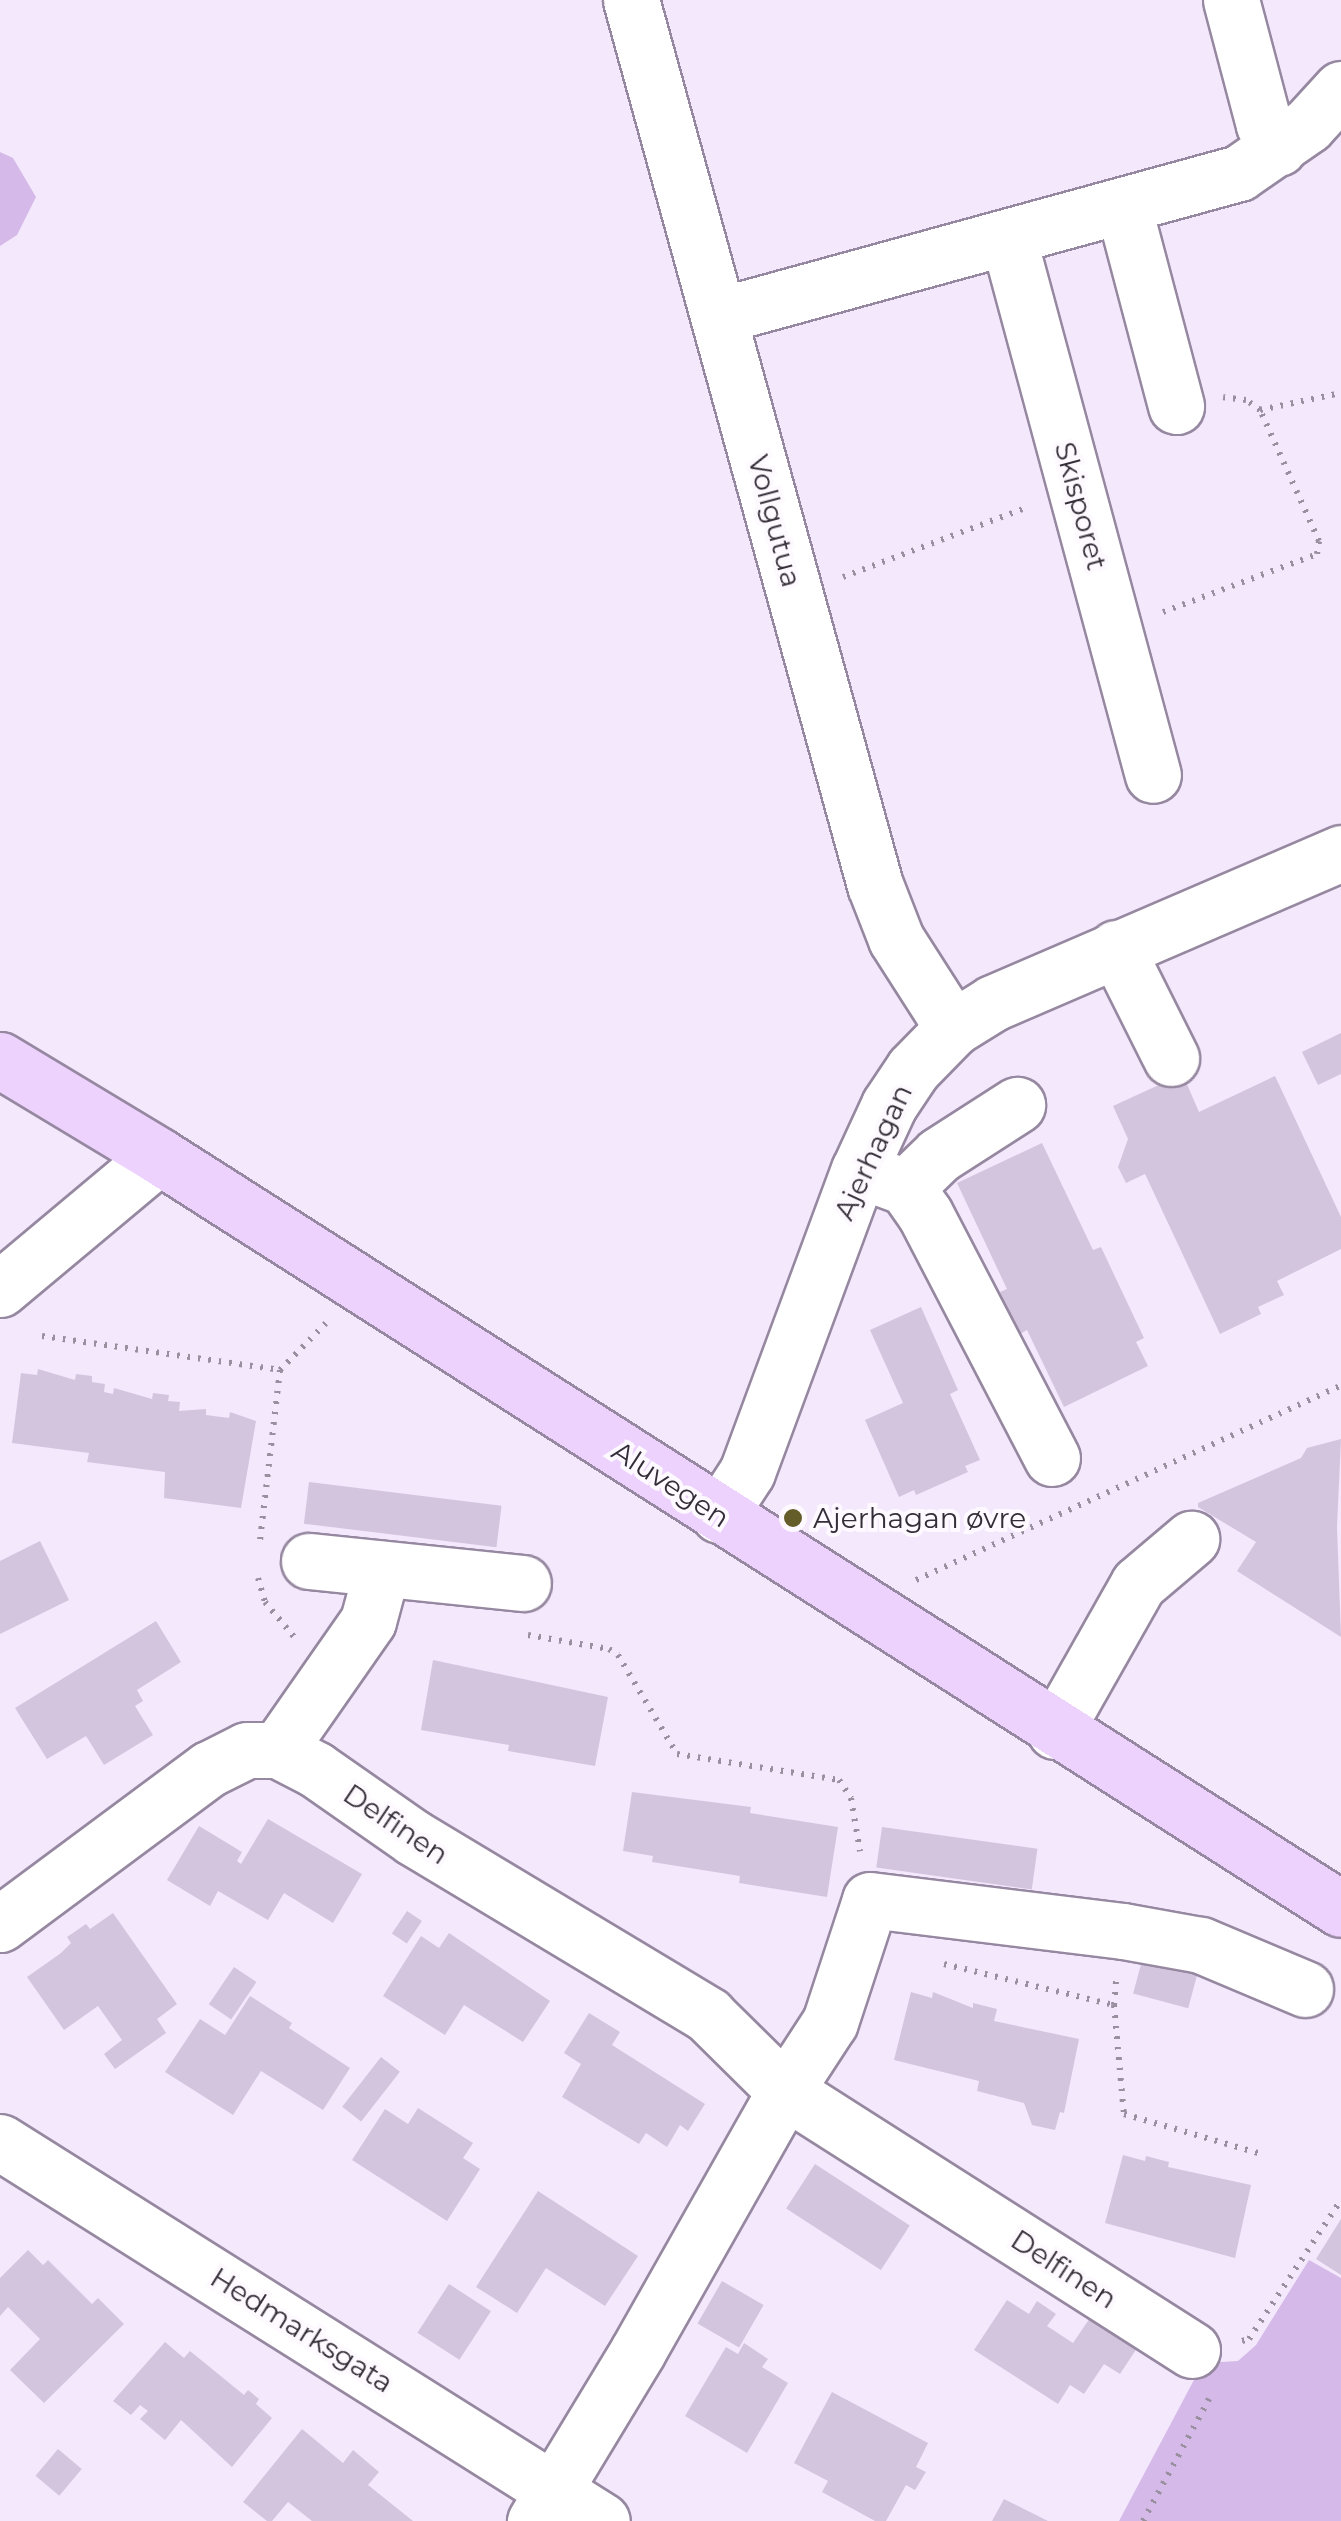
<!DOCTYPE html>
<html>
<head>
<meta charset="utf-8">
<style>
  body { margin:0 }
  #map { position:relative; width:1341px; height:2521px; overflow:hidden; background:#f4e8fd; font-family:Montserrat,sans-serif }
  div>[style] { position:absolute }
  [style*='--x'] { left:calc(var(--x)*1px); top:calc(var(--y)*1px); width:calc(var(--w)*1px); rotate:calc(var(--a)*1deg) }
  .green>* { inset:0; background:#d5b9e8 }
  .building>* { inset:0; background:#d4c5de; transform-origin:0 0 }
  .path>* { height:6px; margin-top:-3px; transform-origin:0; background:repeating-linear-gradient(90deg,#988f9f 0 2.5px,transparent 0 10.5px) }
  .roads { filter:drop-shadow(2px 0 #9688a0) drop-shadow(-2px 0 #9688a0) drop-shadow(0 2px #9688a0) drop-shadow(0 -2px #9688a0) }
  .minor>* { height:55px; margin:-27.5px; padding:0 27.5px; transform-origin:27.5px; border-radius:27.5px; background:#fff }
  .major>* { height:55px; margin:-27.5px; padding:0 27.5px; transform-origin:27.5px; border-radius:27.5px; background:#edd2fe }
  .dots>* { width:28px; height:28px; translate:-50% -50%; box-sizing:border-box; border:5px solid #fdf9ff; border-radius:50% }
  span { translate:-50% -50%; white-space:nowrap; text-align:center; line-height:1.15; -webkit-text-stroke:8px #fdf9ff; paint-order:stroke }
  .street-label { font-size:28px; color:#332d37 }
  .poi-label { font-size:28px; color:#332d37 }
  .left { translate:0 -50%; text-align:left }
</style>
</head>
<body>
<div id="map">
  <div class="green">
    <div style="clip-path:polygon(0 152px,13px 158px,36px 197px,17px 235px,0 246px)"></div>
    <div style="clip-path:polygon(1309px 2260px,1341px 2278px,1341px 2521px,1119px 2521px,1203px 2363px,1238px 2361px,1256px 2345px)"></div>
  </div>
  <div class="building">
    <div style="clip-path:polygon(1341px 1033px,1341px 1074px,1318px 1085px,1302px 1052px)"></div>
    <div style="clip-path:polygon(1275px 1076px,1341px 1217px,1341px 1249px,1277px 1281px,1284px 1295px,1258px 1307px,1261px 1314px,1220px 1334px,1145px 1174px,1126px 1183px,1118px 1167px,1128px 1139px,1113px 1106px,1174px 1078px,1177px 1086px,1186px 1082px,1199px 1112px)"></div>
    <div style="clip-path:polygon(1042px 1143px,1093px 1250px,1101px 1247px,1144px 1338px,1136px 1342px,1148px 1366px,1064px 1407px,1027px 1330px,1020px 1334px,1000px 1292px,1007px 1289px,957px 1183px)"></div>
    <div style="clip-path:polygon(921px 1307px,958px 1390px,950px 1394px,980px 1460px,965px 1466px,968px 1472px,916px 1495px,914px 1490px,899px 1497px,865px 1420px,903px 1403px,870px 1330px)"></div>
    <div style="clip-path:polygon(38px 1369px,75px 1380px,76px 1374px,92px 1376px,92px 1382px,105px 1384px,104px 1392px,113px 1394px,114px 1388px,152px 1399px,153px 1393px,169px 1395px,168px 1401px,180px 1402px,179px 1411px,206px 1409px,206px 1415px,229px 1418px,230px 1412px,256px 1421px,241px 1508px,164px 1498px,165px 1472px,87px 1462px,89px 1453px,12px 1443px,21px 1373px,37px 1375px)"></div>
    <div style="clip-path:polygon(1341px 1439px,1337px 1527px,1341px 1637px,1237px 1571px,1256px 1542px,1198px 1507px,1198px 1503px,1301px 1458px,1307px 1448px)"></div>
    <div style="left:309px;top:1482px;width:194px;height:42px;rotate:7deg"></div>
    <div style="clip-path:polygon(40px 1541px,69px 1600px,0 1634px,0 1561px)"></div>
    <div style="clip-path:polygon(156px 1621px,181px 1662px,137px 1690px,143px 1701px,135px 1706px,153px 1735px,104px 1765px,86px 1736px,47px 1759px,15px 1708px)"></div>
    <div style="clip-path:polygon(433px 1660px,608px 1697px,595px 1766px,508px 1751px,509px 1745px,421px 1730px)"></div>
    <div style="clip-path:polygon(632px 1792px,751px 1807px,750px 1813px,838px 1827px,827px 1897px,739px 1883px,740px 1876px,652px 1862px,653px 1856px,623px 1851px)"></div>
    <div style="clip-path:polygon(268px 1819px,362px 1874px,333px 1923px,284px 1893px,268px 1920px,218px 1891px,210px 1906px,167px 1880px,199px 1826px,242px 1852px,237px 1861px,241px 1864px)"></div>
    <div style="left:882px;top:1827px;width:157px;height:41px;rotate:8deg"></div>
    <div style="left:407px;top:1911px;width:18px;height:27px;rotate:34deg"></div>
    <div style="clip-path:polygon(113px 1913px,177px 2004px,157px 2019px,166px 2033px,115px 2069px,104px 2054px,122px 2040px,98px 2006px,64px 2030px,27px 1977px,61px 1953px,71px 1943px,67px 1937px,86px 1924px,90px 1929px)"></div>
    <div style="clip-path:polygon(449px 1933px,550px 2001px,523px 2042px,464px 2005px,445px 2035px,383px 1996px,421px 1936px,439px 1948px)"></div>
    <div style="left:1144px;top:1953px;width:57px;height:42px;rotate:15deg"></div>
    <div style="left:234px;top:1967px;width:27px;height:45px;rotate:34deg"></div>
    <div style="clip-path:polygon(911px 1992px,932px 1998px,933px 1992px,973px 2008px,973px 2003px,997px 2009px,994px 2021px,1079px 2039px,1064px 2113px,1060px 2112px,1055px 2130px,1032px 2125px,1024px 2103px,977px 2091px,979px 2081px,894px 2060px)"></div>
    <div style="clip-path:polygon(250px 1996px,292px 2023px,289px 2028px,350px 2068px,323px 2110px,261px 2071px,233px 2115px,165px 2072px,200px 2019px,225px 2035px)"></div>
    <div style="clip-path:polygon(589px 2013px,620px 2032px,612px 2045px,705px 2104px,688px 2131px,680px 2125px,667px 2147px,646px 2133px,639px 2144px,562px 2097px,581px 2064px,564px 2053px)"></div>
    <div style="left:381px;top:2057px;width:24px;height:63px;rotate:38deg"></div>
    <div style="clip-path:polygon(418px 2108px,473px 2143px,463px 2158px,480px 2169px,447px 2221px,352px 2160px,385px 2109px,408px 2124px)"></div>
    <div style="clip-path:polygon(1123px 2155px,1145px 2161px,1146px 2156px,1169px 2162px,1168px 2167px,1251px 2185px,1235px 2258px,1105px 2223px)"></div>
    <div style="left:815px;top:2164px;width:113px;height:53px;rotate:33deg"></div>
    <div style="clip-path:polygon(538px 2191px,638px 2256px,605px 2306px,546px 2268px,517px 2313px,476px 2287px)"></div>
    <div style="clip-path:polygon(1341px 2219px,1341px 2275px,1316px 2259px)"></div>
    <div style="clip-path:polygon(28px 2250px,43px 2265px,48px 2260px,92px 2304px,98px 2298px,124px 2324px,44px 2403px,10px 2370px,40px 2339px,8px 2307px,0 2316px,0 2278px)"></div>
    <div style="left:722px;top:2281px;width:48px;height:49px;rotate:30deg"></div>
    <div style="left:449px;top:2284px;width:50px;height:58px;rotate:33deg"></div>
    <div style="clip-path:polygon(1007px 2300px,1029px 2314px,1037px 2301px,1056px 2314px,1047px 2326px,1073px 2343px,1094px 2312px,1141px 2342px,1120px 2374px,1104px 2364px,1084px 2394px,1070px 2385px,1058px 2404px,974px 2350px)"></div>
    <div style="clip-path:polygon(165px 2342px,184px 2358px,190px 2351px,244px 2395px,248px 2390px,259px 2399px,256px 2404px,272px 2418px,232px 2467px,181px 2420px,165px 2440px,140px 2419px,148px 2411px,140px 2405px,131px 2415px,113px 2401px)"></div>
    <div style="clip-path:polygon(744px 2343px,768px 2359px,762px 2367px,788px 2383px,747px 2453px,685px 2416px,726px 2347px,738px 2354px)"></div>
    <div style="clip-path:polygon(832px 2392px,928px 2443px,916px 2467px,926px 2472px,915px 2490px,906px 2485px,886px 2521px,875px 2521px,822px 2492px,828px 2481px,794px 2463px)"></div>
    <div style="clip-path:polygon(302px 2429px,343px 2463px,353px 2450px,379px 2472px,368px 2485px,413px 2521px,312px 2521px,288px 2502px,272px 2521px,267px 2521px,243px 2502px)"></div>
    <div style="left:58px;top:2449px;width:31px;height:35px;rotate:40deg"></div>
    <div style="clip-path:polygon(1004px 2499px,1048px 2521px,992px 2521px)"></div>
  </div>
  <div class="path">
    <div style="--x:1260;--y:410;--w:83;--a:-11.9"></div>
    <div style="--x:843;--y:577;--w:198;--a:-20.7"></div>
    <div style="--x:1163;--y:612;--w:165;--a:-20.6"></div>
    <div style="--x:1317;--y:554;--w:13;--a:-81"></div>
    <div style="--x:1319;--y:541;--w:144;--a:-114.2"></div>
    <div style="--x:1260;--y:410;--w:17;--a:-144"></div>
    <div style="--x:1246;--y:400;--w:23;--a:-173"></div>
    <div style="--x:42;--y:1336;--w:240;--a:8.1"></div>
    <div style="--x:280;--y:1370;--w:171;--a:96.7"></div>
    <div style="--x:280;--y:1370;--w:66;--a:-45.6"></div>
    <div style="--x:258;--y:1578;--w:25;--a:74"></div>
    <div style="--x:265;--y:1602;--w:47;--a:50.2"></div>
    <div style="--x:916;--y:1580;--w:468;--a:-24.6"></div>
    <div style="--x:528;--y:1635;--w:82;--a:9.8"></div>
    <div style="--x:609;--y:1649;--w:11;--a:34"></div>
    <div style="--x:618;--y:1655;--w:115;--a:59.2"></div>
    <div style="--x:677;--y:1754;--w:164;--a:9.1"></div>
    <div style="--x:839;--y:1780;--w:22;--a:56"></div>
    <div style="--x:851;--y:1798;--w:54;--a:80.4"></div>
    <div style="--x:944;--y:1964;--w:175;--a:13.6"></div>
    <div style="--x:1114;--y:2005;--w:109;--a:84.8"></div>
    <div style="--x:1124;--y:2114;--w:140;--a:16.2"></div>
    <div style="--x:1114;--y:2005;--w:24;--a:-85"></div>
    <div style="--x:1242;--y:2341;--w:7;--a:-16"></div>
    <div style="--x:1249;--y:2339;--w:167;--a:-56.5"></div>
    <div style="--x:1143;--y:2521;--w:139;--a:-61.6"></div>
  </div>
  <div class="roads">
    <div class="minor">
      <div style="--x:631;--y:0;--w:918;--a:74.59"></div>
      <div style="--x:875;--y:885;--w:58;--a:68.7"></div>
      <div style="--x:896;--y:939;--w:106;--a:57.4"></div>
      <div style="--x:1231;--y:0;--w:129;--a:75.2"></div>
      <div style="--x:1264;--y:125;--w:27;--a:57"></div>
      <div style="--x:1123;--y:205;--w:208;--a:75.2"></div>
      <div style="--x:1008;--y:237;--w:557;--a:74.92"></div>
      <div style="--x:718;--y:316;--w:540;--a:-15.35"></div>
      <div style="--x:1239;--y:173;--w:84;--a:-34.8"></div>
      <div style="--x:1308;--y:125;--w:49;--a:-47.5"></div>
      <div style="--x:1116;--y:948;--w:123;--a:63.4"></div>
      <div style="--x:859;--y:1170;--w:50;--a:19.9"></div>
      <div style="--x:906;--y:1187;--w:33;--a:55"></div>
      <div style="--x:925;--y:1214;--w:275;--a:62.5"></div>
      <div style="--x:906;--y:1187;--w:46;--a:-44.1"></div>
      <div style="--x:939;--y:1155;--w:93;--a:-32.7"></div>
      <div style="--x:0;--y:1289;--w:207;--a:-39.9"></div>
      <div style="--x:719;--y:1515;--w:51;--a:-56.9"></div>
      <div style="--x:747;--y:1472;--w:322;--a:-69.7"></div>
      <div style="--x:859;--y:1170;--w:72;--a:-65.2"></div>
      <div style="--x:889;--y:1105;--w:43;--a:-56.3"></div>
      <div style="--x:913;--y:1069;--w:57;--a:-45.7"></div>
      <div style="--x:953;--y:1028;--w:47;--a:-32"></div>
      <div style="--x:993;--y:1003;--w:379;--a:-23.3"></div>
      <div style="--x:309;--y:1561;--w:215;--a:5.9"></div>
      <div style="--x:1055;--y:1731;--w:169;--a:-60.5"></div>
      <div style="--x:1138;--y:1584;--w:70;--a:-40.3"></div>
      <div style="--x:278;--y:1750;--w:157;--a:-55.1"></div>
      <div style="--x:368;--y:1621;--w:54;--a:-74.9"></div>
      <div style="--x:0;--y:1924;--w:260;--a:-36.6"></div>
      <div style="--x:209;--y:1769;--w:42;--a:-26.6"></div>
      <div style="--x:247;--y:1750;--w:31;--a:0"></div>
      <div style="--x:278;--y:1750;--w:42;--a:27.2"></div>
      <div style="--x:315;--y:1769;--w:121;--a:34.9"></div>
      <div style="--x:414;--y:1838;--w:343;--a:31"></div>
      <div style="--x:708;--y:2015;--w:108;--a:44.6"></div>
      <div style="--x:785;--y:2091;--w:299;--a:119.5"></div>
      <div style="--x:638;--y:2351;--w:199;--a:121.2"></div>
      <div style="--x:0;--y:2142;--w:711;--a:32.19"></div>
      <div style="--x:1192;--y:2350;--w:482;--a:-147.5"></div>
      <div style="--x:785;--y:2091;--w:82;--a:-56.9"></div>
      <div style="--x:830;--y:2022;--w:128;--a:-71.8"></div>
      <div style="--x:870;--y:1900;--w:255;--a:7"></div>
      <div style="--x:1123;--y:1931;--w:79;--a:10.2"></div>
      <div style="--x:1201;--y:1945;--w:113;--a:22.9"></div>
    </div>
    <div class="major">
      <div style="--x:0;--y:1060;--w:186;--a:31.1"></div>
      <div style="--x:159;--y:1156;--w:1401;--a:32.5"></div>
    </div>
  </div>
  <div class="dots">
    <div style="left:793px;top:1518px;background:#645d2a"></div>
  </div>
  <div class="street-label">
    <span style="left:1081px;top:506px;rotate:75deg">Skisporet</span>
    <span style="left:775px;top:521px;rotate:75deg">Vollgutua</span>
    <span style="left:873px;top:1152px;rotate:-65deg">Ajerhagan</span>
    <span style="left:671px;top:1484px;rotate:33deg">Aluvegen</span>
    <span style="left:396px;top:1824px;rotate:34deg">Delfinen</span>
    <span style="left:1064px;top:2269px;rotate:33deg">Delfinen</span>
    <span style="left:302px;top:2330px;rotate:32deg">Hedmarksgata</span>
  </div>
  <div class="poi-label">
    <span class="left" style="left:813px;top:1518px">Ajerhagan øvre</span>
  </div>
</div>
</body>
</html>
